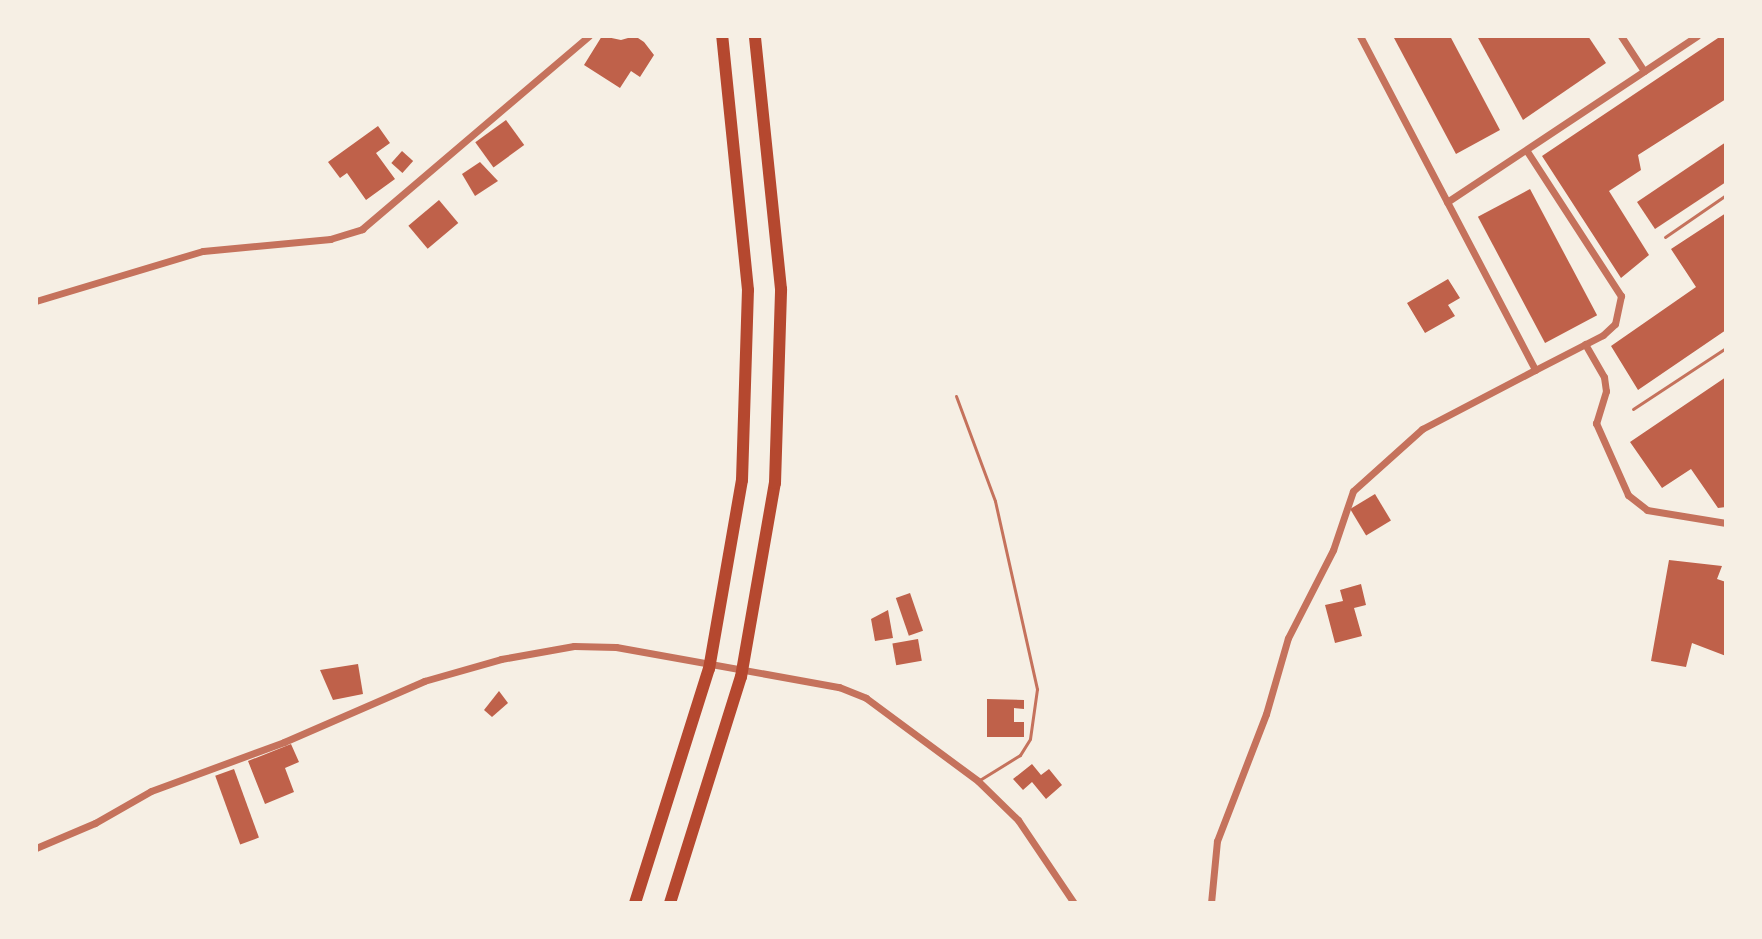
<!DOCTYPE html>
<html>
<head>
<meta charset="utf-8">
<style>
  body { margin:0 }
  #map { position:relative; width:1762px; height:939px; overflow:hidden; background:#f6efe4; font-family:"Source Serif 4",serif }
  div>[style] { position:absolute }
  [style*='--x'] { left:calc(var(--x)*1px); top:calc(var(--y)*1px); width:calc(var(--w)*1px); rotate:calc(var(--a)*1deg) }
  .building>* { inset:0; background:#bf614a; transform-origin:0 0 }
  .service>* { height:3px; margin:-1.5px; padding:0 1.5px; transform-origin:1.5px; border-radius:1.5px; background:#c5725c }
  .minor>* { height:7px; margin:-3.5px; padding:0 3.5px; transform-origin:3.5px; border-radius:3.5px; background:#c5725c }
  .motorway>* { height:12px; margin:-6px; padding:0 6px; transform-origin:6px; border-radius:6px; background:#b5482f }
  span { translate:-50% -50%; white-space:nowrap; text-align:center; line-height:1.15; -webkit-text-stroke:8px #f6efe4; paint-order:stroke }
  .frame { position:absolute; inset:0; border:38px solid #f6efe4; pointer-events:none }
</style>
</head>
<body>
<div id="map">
  <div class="building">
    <div style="clip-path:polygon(602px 36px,621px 40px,635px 36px,644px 42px,654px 55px,640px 77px,631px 71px,620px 88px,584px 65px)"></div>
    <div style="clip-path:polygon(1450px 36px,1500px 130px,1456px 154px,1394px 38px)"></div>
    <div style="clip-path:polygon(1477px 36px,1588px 36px,1606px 63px,1523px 120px)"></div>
    <div style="clip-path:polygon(1721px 36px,1726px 36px,1726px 99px,1638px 155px,1641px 170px,1609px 191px,1649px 255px,1621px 278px,1542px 156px)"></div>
    <div style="left:506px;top:120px;width:31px;height:38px;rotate:54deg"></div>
    <div style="clip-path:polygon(378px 126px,390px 143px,376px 153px,395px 179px,366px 200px,347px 173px,340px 178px,328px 162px)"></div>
    <div style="clip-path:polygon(1726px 142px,1726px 182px,1655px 229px,1637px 202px)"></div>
    <div style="left:402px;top:151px;width:15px;height:16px;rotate:42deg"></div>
    <div style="clip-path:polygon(480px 162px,498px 181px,475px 196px,462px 174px)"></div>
    <div style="left:1530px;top:189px;width:143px;height:59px;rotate:62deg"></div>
    <div style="left:439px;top:200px;width:30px;height:40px;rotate:50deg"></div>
    <div style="clip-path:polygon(1726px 213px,1726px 330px,1638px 390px,1611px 346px,1696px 287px,1671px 249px)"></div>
    <div style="clip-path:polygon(1448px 279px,1460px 298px,1448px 305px,1455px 316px,1425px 333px,1407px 303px)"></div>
    <div style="clip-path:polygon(1726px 377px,1726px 507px,1718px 508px,1691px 469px,1662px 488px,1630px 442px)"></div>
    <div style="left:1375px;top:494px;width:31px;height:29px;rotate:59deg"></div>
    <div style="clip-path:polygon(1669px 560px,1722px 566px,1717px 579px,1726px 582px,1726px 656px,1692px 643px,1686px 667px,1651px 661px)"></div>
    <div style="clip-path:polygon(1361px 584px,1366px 605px,1354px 608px,1362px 636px,1335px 643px,1325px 605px,1343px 601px,1340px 590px)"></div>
    <div style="left:910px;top:593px;width:40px;height:15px;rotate:71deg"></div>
    <div style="clip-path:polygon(888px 610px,893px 638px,875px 641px,871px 619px)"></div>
    <div style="left:918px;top:639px;width:22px;height:26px;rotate:80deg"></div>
    <div style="clip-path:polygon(358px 664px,363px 694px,333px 700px,320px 670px)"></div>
    <div style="clip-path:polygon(499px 691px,508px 703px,492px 717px,484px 710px)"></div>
    <div style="clip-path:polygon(987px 699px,1024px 700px,1024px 709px,1014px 708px,1014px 722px,1024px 722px,1024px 737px,987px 737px)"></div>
    <div style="clip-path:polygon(291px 744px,299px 762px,285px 768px,294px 792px,265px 804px,248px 761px)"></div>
    <div style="clip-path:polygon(1032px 764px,1041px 775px,1049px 769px,1062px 785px,1046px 799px,1032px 782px,1023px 790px,1013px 779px)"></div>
    <div style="left:234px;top:769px;width:73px;height:20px;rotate:70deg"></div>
  </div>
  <div class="service">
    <div style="--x:1665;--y:237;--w:74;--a:-34.5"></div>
    <div style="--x:956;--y:396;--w:112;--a:69.6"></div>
    <div style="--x:995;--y:501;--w:193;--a:77.4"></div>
    <div style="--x:1037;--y:689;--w:50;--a:98"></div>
    <div style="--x:1030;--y:739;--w:19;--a:122"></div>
    <div style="--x:1020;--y:755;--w:49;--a:148.2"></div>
    <div style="--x:1633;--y:409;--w:111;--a:-33.3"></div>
  </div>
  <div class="minor">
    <div style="--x:1360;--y:36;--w:377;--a:62.3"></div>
    <div style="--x:1535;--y:370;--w:76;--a:-27.2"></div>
    <div style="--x:1603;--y:335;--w:16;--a:-43"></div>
    <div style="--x:1615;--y:324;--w:29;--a:-78"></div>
    <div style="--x:1621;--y:296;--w:173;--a:-123"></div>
    <div style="--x:1621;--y:36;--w:42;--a:56.7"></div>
    <div style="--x:1447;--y:202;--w:300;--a:-33.6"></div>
    <div style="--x:36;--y:301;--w:174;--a:-16.7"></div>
    <div style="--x:203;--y:251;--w:128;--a:-5.4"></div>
    <div style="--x:330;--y:239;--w:34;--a:-17"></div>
    <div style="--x:362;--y:229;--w:298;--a:-40.4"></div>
    <div style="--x:1585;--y:344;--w:38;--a:60"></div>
    <div style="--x:1604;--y:377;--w:14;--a:82"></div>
    <div style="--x:1606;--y:391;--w:34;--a:107"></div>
    <div style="--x:1596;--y:423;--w:79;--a:66"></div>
    <div style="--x:1628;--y:495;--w:24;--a:38"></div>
    <div style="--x:1647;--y:510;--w:80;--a:9.3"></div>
    <div style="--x:36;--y:848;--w:64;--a:-23"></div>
    <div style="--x:95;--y:823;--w:64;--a:-29.7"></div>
    <div style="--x:151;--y:791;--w:142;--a:-20.2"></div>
    <div style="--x:284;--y:742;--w:153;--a:-23.5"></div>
    <div style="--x:424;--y:681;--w:80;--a:-15.9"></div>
    <div style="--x:501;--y:659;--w:74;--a:-10.1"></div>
    <div style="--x:574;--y:646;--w:42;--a:1.4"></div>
    <div style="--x:616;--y:647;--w:227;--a:10.2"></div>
    <div style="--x:839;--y:687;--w:29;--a:22"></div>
    <div style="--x:866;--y:698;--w:139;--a:36.5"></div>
    <div style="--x:978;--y:781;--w:56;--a:44.3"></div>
    <div style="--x:1018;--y:820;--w:100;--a:56"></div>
    <div style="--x:1211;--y:903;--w:62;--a:-84.5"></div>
    <div style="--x:1217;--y:841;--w:136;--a:-68.9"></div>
    <div style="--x:1266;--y:714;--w:79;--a:-73.9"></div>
    <div style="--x:1288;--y:638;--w:99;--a:-62.9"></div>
    <div style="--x:1333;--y:550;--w:62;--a:-71.3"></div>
    <div style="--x:1353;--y:491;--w:93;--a:-41.9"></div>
    <div style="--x:1422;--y:429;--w:127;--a:-27.6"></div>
  </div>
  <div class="motorway">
    <div style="--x:635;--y:903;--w:245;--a:-72.5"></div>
    <div style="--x:709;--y:669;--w:192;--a:-80.1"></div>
    <div style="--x:742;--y:480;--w:190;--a:-88.2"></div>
    <div style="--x:748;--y:290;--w:255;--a:-95.8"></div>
    <div style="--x:670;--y:903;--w:237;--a:-72.6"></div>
    <div style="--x:741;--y:677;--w:197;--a:-80.1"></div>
    <div style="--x:775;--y:483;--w:194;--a:-88.2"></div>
    <div style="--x:781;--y:289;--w:254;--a:-95.9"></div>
  </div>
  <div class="frame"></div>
</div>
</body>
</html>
